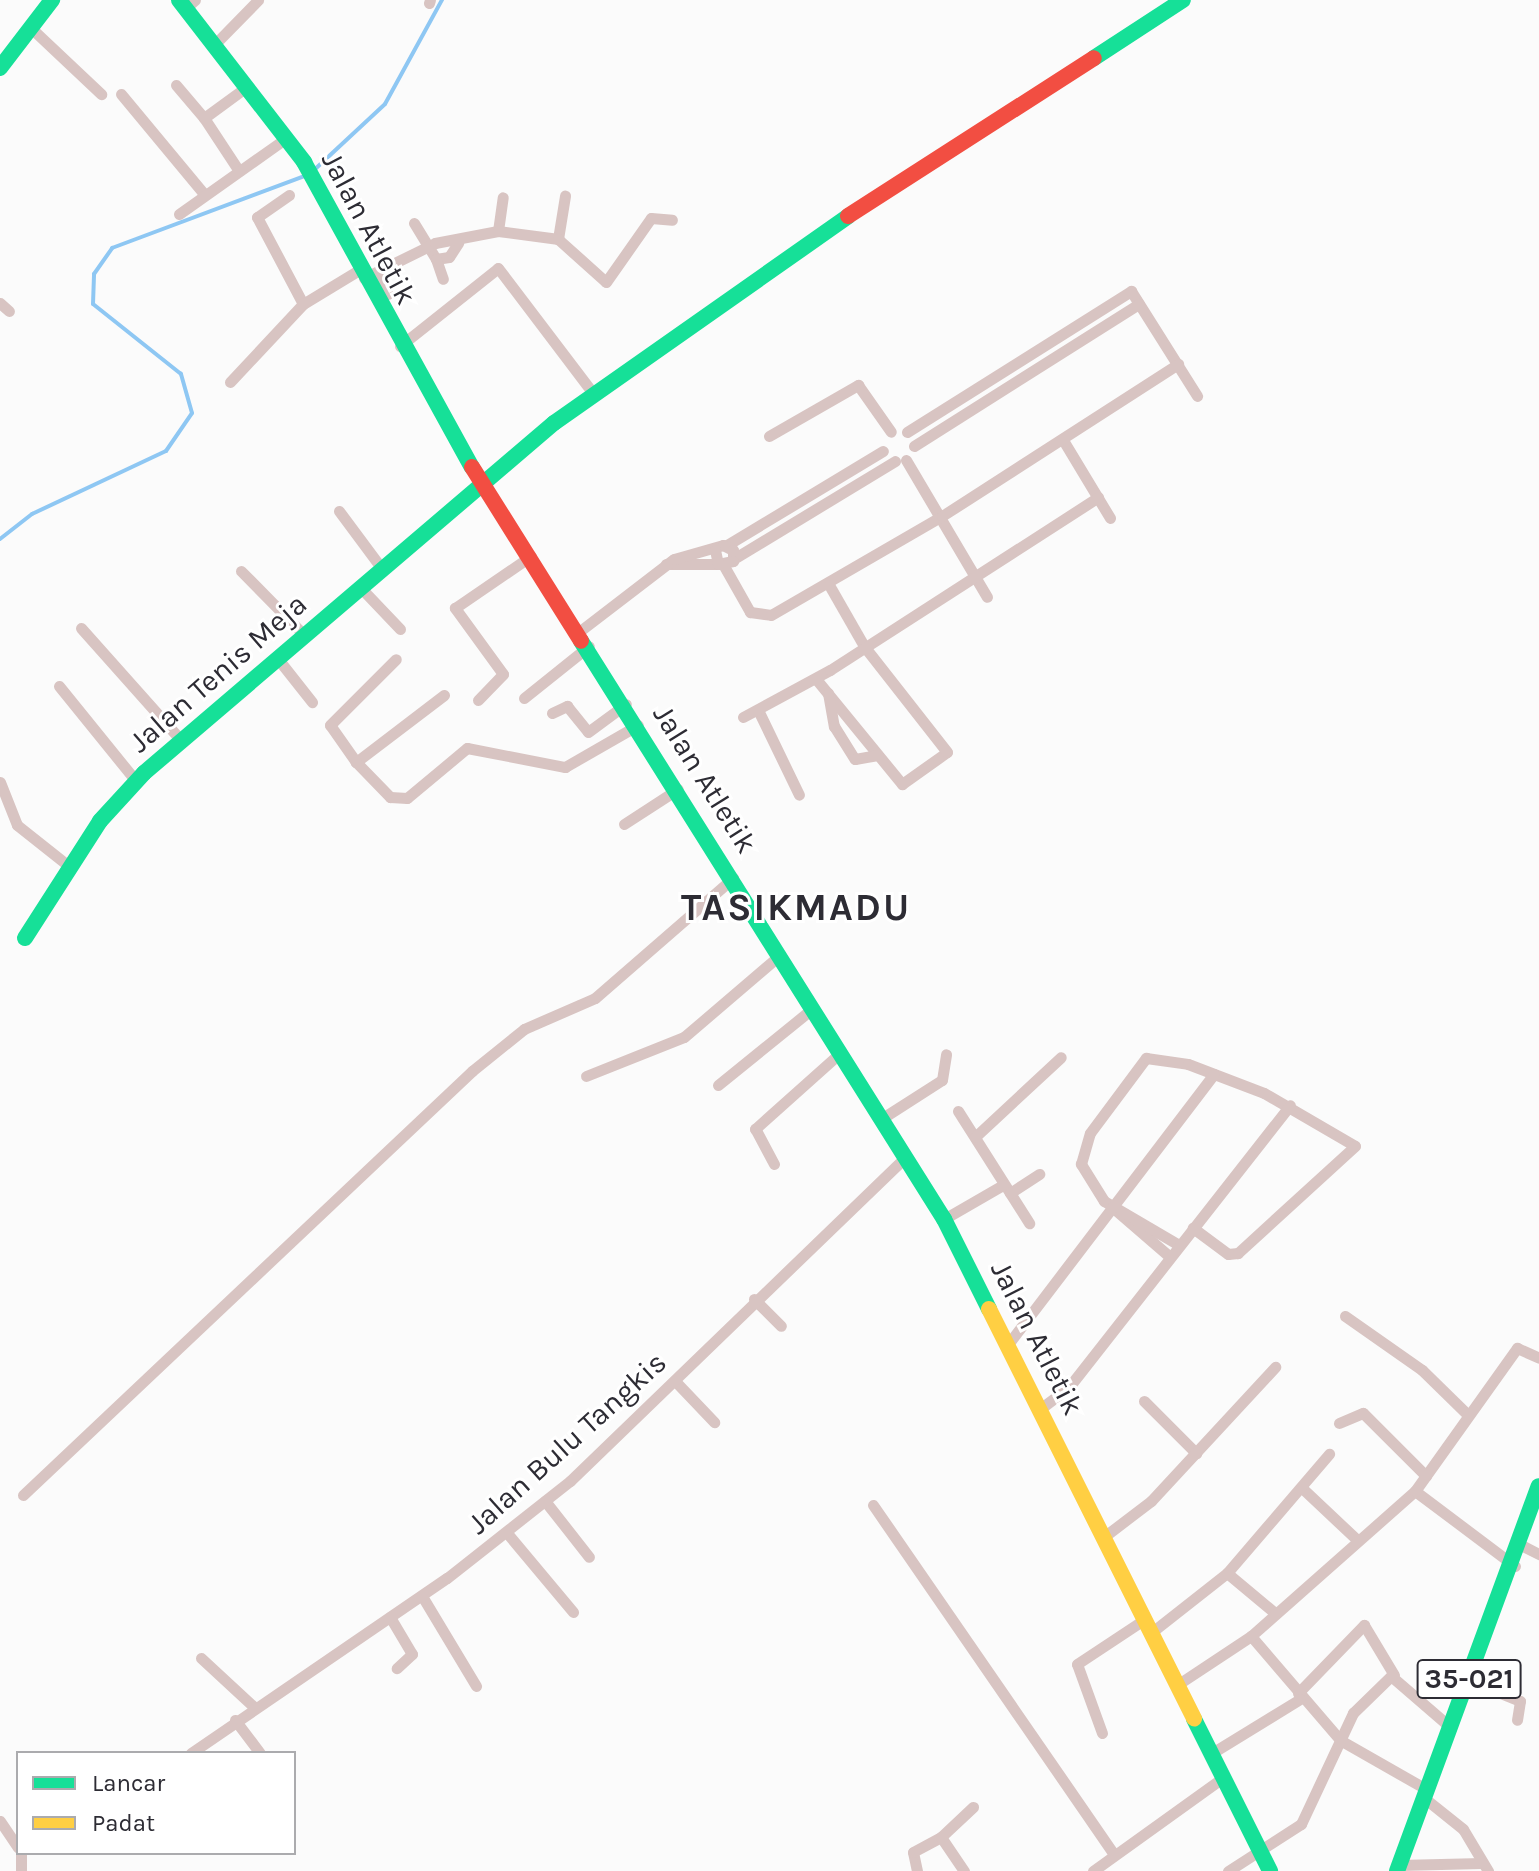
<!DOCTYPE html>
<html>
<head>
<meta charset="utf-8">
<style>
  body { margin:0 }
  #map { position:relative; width:1539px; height:1871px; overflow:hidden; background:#fbfbfb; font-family:Karla,sans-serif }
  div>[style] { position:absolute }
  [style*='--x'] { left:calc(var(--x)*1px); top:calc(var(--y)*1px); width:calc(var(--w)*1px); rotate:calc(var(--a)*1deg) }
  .stream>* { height:4px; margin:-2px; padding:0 2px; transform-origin:2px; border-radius:2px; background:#8ec7f3 }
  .street>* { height:11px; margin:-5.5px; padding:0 5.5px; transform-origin:5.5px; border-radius:5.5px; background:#d8c4c2 }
  .fast>* { height:16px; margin:-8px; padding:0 8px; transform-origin:8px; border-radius:8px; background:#16e098 }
  .slow>* { height:16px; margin:-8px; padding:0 8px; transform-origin:8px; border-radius:8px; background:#ffcf43 }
  .jam>* { height:16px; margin:-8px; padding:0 8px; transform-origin:8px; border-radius:8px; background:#f24e42 }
  span { translate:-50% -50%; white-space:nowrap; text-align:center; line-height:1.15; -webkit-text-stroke:6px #fff; paint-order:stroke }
  .shield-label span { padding:2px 6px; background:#fff; border:2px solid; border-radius:6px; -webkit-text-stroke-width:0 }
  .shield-label { font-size:28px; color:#2d2c34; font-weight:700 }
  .street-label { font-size:30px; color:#2d2c34 }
  .district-label { font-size:38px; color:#2d2c34; font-weight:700; letter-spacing:2px }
  .legend { position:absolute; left:16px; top:1751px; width:280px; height:104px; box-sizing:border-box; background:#fff; border:2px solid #ababae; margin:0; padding:10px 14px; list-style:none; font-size:24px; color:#2d2c34 }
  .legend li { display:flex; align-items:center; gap:16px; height:40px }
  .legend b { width:40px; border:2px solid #ababae }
</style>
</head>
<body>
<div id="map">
  <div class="stream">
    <div style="--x:313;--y:171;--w:98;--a:-42.9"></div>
    <div style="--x:385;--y:104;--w:119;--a:-61.3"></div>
    <div style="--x:0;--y:539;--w:41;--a:-38"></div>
    <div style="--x:32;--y:514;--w:148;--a:-25.2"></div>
    <div style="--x:166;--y:451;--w:46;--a:-55.6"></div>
    <div style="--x:192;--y:413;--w:41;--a:-105.8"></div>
    <div style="--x:181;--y:374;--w:112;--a:-141.5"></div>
    <div style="--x:93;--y:304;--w:30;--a:-88"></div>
    <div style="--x:94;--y:274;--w:32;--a:-55"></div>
    <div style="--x:112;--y:248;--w:206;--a:-20.5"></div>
  </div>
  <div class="street">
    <div style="--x:429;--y:3;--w:3;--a:-72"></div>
    <div style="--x:186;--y:8;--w:12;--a:-42"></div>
    <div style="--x:30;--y:27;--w:98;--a:43.3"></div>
    <div style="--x:214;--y:45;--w:63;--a:-45.6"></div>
    <div style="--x:176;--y:85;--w:43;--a:49.7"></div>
    <div style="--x:121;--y:94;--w:131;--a:50.3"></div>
    <div style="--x:239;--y:171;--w:64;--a:-123.4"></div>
    <div style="--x:204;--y:118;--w:51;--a:-36.2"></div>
    <div style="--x:289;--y:195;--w:39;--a:145"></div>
    <div style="--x:257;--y:217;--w:98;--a:62.1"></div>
    <div style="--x:179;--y:214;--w:130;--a:-35.3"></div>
    <div style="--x:414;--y:223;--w:42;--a:58.6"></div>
    <div style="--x:436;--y:259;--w:13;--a:-9"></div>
    <div style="--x:449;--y:257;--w:17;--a:-57"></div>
    <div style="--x:498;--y:231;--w:34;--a:-82"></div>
    <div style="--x:558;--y:239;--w:44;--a:-80.8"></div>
    <div style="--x:436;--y:259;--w:21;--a:71"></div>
    <div style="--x:378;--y:272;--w:24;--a:66"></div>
    <div style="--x:364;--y:278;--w:79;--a:-26.2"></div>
    <div style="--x:435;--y:243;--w:64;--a:-10.8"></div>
    <div style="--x:498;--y:231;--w:61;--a:7.6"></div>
    <div style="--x:558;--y:239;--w:64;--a:41.9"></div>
    <div style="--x:606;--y:282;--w:78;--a:-54.9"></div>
    <div style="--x:651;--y:218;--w:21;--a:5"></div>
    <div style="--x:0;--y:303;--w:12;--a:42"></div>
    <div style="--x:400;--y:346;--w:125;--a:-38.5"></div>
    <div style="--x:498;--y:268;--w:157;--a:52.8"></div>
    <div style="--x:230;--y:382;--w:107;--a:-46.9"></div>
    <div style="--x:303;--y:304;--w:66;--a:-31.3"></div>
    <div style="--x:907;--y:432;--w:265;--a:-32.2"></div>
    <div style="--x:1131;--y:291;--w:124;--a:57.8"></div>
    <div style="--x:769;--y:436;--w:103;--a:-29.8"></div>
    <div style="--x:858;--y:385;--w:57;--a:54.9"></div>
    <div style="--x:1063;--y:440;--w:91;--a:58.9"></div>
    <div style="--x:914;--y:446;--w:266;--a:-32.3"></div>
    <div style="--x:906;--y:460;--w:159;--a:59.4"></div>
    <div style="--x:339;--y:511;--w:72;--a:53.4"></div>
    <div style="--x:727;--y:545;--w:182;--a:-31.1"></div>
    <div style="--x:735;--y:558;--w:187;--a:-31.2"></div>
    <div style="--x:666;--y:564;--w:52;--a:0"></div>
    <div style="--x:724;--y:566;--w:53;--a:60.5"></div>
    <div style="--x:750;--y:612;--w:21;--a:8"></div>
    <div style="--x:771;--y:615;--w:198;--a:-30.1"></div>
    <div style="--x:942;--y:516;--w:281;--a:-32.8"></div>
    <div style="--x:241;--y:571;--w:91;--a:45.4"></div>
    <div style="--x:360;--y:587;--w:58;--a:46.4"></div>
    <div style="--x:81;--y:628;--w:149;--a:48.3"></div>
    <div style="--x:580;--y:631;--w:118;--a:-37.5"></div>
    <div style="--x:674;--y:559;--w:51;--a:-15.9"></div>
    <div style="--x:723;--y:545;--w:11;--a:27"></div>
    <div style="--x:733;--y:550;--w:11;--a:90"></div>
    <div style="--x:733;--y:561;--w:15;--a:169"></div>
    <div style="--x:718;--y:564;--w:14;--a:-102"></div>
    <div style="--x:278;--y:659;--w:55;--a:51.7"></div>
    <div style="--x:816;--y:679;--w:136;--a:50.7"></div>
    <div style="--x:902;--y:784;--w:55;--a:-35.4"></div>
    <div style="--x:947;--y:752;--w:135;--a:-128.1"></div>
    <div style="--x:864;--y:646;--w:70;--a:-119.8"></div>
    <div style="--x:59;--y:686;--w:122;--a:51"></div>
    <div style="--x:828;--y:693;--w:34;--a:80"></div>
    <div style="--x:834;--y:726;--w:39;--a:58"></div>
    <div style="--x:855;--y:759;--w:23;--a:-10"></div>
    <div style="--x:444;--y:695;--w:111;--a:142.7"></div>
    <div style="--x:356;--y:762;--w:49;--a:45.8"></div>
    <div style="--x:390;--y:797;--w:17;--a:3"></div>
    <div style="--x:407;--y:798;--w:78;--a:-39.8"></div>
    <div style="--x:467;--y:748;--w:100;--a:11"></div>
    <div style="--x:565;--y:767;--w:84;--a:-29.9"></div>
    <div style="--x:524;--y:698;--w:83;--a:-38.7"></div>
    <div style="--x:478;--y:700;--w:36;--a:-46"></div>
    <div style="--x:503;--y:674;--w:82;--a:-126"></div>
    <div style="--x:455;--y:608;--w:92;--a:-34.4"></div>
    <div style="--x:758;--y:710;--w:94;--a:64.2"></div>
    <div style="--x:552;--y:713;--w:17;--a:-25"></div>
    <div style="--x:567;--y:706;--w:33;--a:51"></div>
    <div style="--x:588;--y:732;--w:47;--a:-36.4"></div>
    <div style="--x:743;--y:717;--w:99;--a:-28.4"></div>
    <div style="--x:830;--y:670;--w:319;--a:-32.8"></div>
    <div style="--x:356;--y:762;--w:45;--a:-125.1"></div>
    <div style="--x:330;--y:725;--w:93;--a:-45"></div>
    <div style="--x:0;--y:782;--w:46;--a:68.4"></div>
    <div style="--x:17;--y:825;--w:68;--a:38.4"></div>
    <div style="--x:624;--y:824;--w:64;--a:-32.9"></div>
    <div style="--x:586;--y:1076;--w:105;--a:-21.7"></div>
    <div style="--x:684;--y:1037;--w:126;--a:-40.5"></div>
    <div style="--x:718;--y:1085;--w:121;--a:-39"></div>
    <div style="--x:958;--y:1111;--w:133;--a:57.6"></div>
    <div style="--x:881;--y:1119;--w:72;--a:-32.6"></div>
    <div style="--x:942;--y:1080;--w:26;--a:-81"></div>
    <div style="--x:975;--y:1137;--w:117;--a:-42.9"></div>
    <div style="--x:774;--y:1164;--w:40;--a:-118"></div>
    <div style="--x:755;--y:1129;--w:114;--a:-41.8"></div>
    <div style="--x:1010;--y:1193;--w:35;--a:-33"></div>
    <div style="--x:1111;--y:1206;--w:78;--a:40.8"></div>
    <div style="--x:944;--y:1219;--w:68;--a:-30"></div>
    <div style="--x:1179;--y:1245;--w:87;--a:-149.6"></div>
    <div style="--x:1104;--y:1201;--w:44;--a:-121.9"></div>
    <div style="--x:1081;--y:1164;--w:32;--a:-74"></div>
    <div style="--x:1090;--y:1133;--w:94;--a:-53.3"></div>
    <div style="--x:1146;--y:1058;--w:42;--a:8.1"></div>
    <div style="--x:1188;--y:1064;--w:81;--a:20.9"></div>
    <div style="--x:1264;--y:1093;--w:105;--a:30.2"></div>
    <div style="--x:1355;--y:1146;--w:159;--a:137.6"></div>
    <div style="--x:1238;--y:1253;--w:10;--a:174"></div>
    <div style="--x:1228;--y:1254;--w:44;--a:-143.4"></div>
    <div style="--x:754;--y:1299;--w:38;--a:45"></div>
    <div style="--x:1345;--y:1316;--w:94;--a:35"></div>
    <div style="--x:1422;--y:1370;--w:64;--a:44.4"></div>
    <div style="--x:1009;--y:1343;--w:338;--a:-52.7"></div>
    <div style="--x:675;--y:1381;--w:57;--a:46.4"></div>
    <div style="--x:1144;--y:1401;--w:74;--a:45"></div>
    <div style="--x:1040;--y:1409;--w:36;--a:-37"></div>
    <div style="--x:1069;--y:1387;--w:358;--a:-51.9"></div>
    <div style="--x:1339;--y:1423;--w:26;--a:-23"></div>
    <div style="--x:1363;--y:1413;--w:89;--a:45"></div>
    <div style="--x:1302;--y:1488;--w:73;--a:43.3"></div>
    <div style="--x:1415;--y:1491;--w:125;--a:36.9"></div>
    <div style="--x:23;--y:1495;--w:618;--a:-43.36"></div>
    <div style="--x:472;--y:1071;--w:67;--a:-38.9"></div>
    <div style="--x:524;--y:1029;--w:77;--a:-23.6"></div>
    <div style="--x:595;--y:998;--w:183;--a:-41"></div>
    <div style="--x:545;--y:1501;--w:71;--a:51.8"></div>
    <div style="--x:873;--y:1505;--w:424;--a:55.4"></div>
    <div style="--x:507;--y:1533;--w:103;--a:50.1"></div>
    <div style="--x:1105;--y:1536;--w:58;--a:-37.3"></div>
    <div style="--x:1151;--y:1501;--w:183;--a:-47.2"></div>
    <div style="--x:1523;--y:1546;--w:18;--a:27"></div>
    <div style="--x:1227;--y:1573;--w:62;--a:39.8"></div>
    <div style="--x:422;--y:1596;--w:105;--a:59"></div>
    <div style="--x:390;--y:1617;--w:43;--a:59.3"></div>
    <div style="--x:412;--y:1654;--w:21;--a:137"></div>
    <div style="--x:1152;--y:1632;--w:95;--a:-38.2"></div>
    <div style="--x:1227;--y:1573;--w:157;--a:-49.4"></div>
    <div style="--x:1251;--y:1636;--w:137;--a:49.4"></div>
    <div style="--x:1340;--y:1740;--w:99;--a:29.7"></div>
    <div style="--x:201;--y:1658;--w:74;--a:42.8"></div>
    <div style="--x:1468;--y:1680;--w:56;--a:22"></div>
    <div style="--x:1520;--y:1701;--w:19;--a:99"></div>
    <div style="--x:1177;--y:1685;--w:89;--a:-33.5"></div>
    <div style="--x:1251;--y:1636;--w:219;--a:-41.5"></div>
    <div style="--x:1415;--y:1491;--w:176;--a:-54.5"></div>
    <div style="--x:1517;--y:1348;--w:24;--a:24"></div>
    <div style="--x:1298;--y:1693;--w:95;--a:-45.9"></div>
    <div style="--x:1364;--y:1625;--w:58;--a:59"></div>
    <div style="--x:235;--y:1720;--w:41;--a:52.9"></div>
    <div style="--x:1102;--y:1733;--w:73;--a:-109.9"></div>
    <div style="--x:1077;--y:1664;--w:82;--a:-33.5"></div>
    <div style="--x:191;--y:1753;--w:310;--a:-34.4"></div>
    <div style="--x:447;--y:1578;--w:157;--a:-38.3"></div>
    <div style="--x:570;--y:1481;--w:465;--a:-44"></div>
    <div style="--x:1212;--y:1753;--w:103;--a:-31.5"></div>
    <div style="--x:1423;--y:1797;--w:51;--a:38.7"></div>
    <div style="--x:1463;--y:1829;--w:49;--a:59.2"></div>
    <div style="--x:0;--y:1821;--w:32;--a:56"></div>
    <div style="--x:1399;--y:1865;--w:83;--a:-1.4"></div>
    <div style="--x:21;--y:1871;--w:18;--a:-90"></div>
    <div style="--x:917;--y:1871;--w:19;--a:-102"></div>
    <div style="--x:913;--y:1852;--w:32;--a:-28"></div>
    <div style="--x:964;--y:1871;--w:41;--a:-124.1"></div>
    <div style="--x:941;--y:1837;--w:44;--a:-43.2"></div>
    <div style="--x:1093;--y:1871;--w:161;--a:-35.7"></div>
    <div style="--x:1228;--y:1871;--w:87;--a:-32.8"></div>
    <div style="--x:1301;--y:1824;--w:123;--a:-64.9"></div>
    <div style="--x:1353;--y:1713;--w:53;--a:-44.2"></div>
    <div style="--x:1391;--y:1676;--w:78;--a:40.8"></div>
  </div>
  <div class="fast">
    <div style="--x:179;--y:0;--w:205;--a:52.3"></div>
    <div style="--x:304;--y:162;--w:348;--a:61.2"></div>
    <div style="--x:1094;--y:58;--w:106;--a:-33.1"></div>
    <div style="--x:0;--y:68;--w:86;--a:-52.6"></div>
    <div style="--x:581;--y:641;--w:683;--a:57.87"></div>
    <div style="--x:944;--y:1219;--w:101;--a:63.4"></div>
    <div style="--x:25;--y:938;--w:139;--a:-57.3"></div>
    <div style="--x:100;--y:821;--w:65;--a:-47.5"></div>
    <div style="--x:144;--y:773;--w:539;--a:-40.49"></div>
    <div style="--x:554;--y:423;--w:360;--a:-35.1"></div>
    <div style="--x:1194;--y:1719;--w:170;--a:63.4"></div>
    <div style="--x:1397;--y:1871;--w:410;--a:-69.8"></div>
  </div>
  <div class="slow">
    <div style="--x:989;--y:1309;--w:458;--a:63.4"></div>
  </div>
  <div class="jam">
    <div style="--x:848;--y:216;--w:292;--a:-32.7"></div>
    <div style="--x:472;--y:467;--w:205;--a:57.9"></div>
  </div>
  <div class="shield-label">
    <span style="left:1469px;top:1679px">35-021</span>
  </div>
  <div class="street-label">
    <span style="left:369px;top:228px;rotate:62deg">Jalan Atletik</span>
    <span style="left:218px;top:673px;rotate:-41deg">Jalan Tenis Meja</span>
    <span style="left:705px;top:779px;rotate:58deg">Jalan Atletik</span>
    <span style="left:1037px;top:1338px;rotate:63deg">Jalan Atletik</span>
    <span style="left:567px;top:1443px;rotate:-42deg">Jalan Bulu Tangkis</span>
  </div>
  <div class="district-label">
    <span style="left:796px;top:908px">TASIKMADU</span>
  </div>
  <ul class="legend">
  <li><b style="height:10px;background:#16e098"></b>Lancar</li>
  <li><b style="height:10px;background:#ffcf43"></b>Padat</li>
  </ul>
</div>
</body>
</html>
